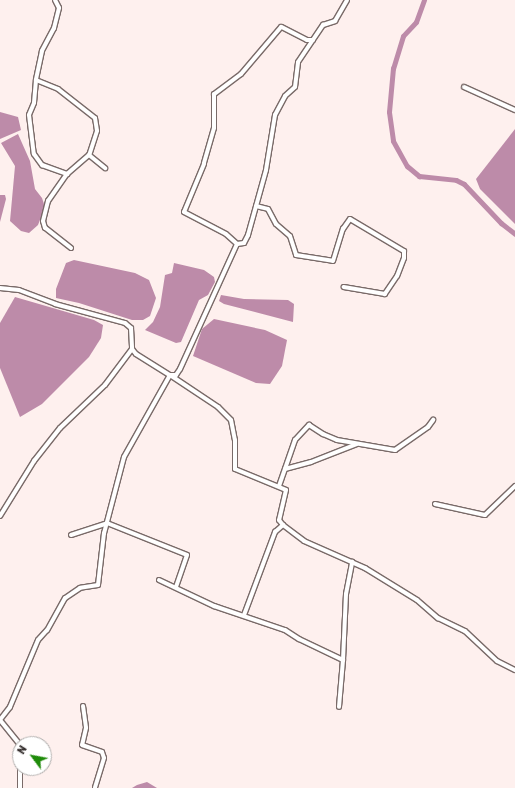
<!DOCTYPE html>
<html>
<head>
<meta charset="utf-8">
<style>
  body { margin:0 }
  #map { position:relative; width:515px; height:788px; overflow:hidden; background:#fef0ee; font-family:Rubik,sans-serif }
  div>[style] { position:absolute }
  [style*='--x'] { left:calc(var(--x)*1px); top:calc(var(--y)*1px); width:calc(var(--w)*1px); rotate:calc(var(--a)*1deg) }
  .water>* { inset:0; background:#bd8ba9 }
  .canal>* { height:5px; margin:-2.5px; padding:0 2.5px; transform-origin:2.5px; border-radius:2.5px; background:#bd8ba9 }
  .roads { filter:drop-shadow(1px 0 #796a68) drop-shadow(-1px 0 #796a68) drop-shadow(0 1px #796a68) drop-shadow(0 -1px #796a68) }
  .street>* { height:4px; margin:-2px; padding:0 2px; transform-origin:2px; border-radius:2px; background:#fff }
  span { translate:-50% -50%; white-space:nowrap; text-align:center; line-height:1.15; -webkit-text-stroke:4px #fff; paint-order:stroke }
  .north { position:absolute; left:12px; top:736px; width:40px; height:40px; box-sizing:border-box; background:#fff; border:1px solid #afadac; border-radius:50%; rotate:302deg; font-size:11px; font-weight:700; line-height:16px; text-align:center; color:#373130 }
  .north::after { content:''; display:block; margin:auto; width:14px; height:18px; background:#1f8b0a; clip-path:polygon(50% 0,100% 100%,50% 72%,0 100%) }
</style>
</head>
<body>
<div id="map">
  <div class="water">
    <div style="clip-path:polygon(0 112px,18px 117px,21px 130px,0 139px)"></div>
    <div style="clip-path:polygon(515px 129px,515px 224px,480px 189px,476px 179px)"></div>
    <div style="clip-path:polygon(18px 134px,30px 161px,35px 189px,42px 198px,45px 207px,38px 225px,29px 233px,21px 231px,10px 221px,15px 166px,1px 143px)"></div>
    <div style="clip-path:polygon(0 195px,5px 195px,6px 199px,0 222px)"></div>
    <div style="clip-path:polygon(74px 260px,135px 273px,149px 280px,156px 298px,150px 316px,143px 320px,132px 320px,79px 303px,56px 298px,56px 289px,66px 263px)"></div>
    <div style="clip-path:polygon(174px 263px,204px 270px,214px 277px,215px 282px,208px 295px,199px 300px,181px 342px,176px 343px,145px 330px,153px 322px,160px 307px,165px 275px,172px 273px)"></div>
    <div style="clip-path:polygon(221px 295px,244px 299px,288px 300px,294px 304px,293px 322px,224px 304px,219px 301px)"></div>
    <div style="clip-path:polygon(15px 297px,94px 320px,103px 325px,101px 338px,89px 357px,42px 404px,20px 417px,0 368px,0 323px)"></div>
    <div style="clip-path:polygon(214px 319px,265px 330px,287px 340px,282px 366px,270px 384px,256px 383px,193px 356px,202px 329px)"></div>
    <div style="clip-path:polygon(147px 782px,157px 788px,132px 788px,137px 785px)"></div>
  </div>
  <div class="canal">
    <div style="--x:424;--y:0;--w:23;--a:110"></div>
    <div style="--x:416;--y:22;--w:19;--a:133"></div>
    <div style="--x:403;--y:36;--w:34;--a:107"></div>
    <div style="--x:393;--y:68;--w:44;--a:95.2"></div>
    <div style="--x:389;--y:112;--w:29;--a:82"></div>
    <div style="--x:393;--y:141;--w:29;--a:61"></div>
    <div style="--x:407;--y:166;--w:16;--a:40"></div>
    <div style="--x:419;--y:176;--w:37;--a:6"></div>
    <div style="--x:456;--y:180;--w:9;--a:27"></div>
    <div style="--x:464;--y:184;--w:54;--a:46.5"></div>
    <div style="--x:501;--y:223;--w:18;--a:38"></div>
  </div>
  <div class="roads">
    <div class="street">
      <div style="--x:55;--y:0;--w:9;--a:63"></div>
      <div style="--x:59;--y:8;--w:21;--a:104"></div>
      <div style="--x:54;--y:28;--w:26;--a:118"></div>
      <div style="--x:42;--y:51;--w:30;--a:102"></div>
      <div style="--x:36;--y:80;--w:24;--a:22"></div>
      <div style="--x:58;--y:89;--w:47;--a:38.1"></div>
      <div style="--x:95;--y:118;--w:13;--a:81"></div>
      <div style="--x:97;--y:131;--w:25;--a:108"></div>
      <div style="--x:89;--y:155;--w:21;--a:39"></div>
      <div style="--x:313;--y:40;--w:6;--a:180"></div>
      <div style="--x:307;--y:40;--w:29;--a:-153"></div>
      <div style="--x:281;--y:27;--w:62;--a:130.4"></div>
      <div style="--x:241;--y:74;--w:34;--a:143"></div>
      <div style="--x:214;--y:94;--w:34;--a:90"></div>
      <div style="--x:214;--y:128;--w:37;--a:106"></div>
      <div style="--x:204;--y:164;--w:52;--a:112.6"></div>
      <div style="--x:184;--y:212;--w:47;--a:27.6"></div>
      <div style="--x:226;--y:234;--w:15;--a:42"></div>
      <div style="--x:237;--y:244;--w:137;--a:114.5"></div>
      <div style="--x:180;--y:369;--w:7;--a:124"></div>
      <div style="--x:176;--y:375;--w:6;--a:180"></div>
      <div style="--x:170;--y:375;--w:58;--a:33.7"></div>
      <div style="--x:218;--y:407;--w:18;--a:45"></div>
      <div style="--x:231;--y:420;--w:20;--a:79"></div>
      <div style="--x:235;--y:440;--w:29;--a:90"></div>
      <div style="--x:235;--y:469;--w:55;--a:22.4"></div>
      <div style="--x:286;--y:490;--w:31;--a:103"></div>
      <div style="--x:279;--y:520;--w:6;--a:51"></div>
      <div style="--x:283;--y:525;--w:26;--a:37"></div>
      <div style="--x:304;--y:541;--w:67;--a:23.9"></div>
      <div style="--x:365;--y:568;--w:61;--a:31.6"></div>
      <div style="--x:417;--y:600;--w:28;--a:41"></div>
      <div style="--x:438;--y:618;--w:30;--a:26"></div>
      <div style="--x:465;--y:631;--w:44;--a:43.2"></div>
      <div style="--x:497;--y:661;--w:20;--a:27"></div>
      <div style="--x:36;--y:80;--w:23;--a:95"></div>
      <div style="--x:34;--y:103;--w:13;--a:113"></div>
      <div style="--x:29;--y:115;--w:39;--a:83"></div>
      <div style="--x:34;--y:154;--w:14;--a:54"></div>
      <div style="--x:42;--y:165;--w:27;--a:20"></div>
      <div style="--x:464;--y:87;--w:56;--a:24.3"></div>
      <div style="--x:256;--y:206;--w:12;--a:14"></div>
      <div style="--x:268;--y:209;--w:17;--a:62"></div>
      <div style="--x:276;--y:224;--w:18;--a:41"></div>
      <div style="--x:290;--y:236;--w:20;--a:72"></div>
      <div style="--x:296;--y:255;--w:37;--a:9"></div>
      <div style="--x:333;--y:261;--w:34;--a:-73"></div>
      <div style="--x:343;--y:229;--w:12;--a:-55"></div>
      <div style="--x:350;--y:219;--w:63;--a:30.7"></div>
      <div style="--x:404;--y:251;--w:7;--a:90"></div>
      <div style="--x:404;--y:258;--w:19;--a:111"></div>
      <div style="--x:397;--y:276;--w:22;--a:124"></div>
      <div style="--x:385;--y:294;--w:42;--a:-170.3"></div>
      <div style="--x:237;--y:244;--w:7;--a:-8"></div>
      <div style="--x:244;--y:243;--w:9;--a:-63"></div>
      <div style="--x:248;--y:235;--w:67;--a:-74.5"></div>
      <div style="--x:266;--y:170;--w:56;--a:-80.7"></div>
      <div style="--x:275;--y:115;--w:21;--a:-62"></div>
      <div style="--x:285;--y:96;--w:13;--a:-42"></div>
      <div style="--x:295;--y:87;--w:25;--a:-83"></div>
      <div style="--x:298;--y:62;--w:45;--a:-56"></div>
      <div style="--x:323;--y:25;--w:13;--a:-18"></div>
      <div style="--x:335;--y:21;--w:24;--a:-60"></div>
      <div style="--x:71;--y:248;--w:33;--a:-142"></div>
      <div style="--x:45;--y:228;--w:7;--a:-106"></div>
      <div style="--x:43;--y:221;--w:21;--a:-76"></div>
      <div style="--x:48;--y:201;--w:33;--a:-55"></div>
      <div style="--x:67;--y:174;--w:29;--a:-41"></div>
      <div style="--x:0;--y:288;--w:19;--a:6"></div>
      <div style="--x:19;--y:290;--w:39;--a:21"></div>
      <div style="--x:55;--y:304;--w:73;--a:15.2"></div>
      <div style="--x:125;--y:323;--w:8;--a:40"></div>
      <div style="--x:131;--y:328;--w:21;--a:87"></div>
      <div style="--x:132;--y:349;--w:6;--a:51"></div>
      <div style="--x:136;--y:354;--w:40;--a:32"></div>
      <div style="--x:170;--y:375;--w:94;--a:119.3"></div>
      <div style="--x:124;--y:457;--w:79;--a:104.7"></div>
      <div style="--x:104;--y:533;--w:52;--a:96.6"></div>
      <div style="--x:98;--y:585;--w:18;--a:171"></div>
      <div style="--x:80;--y:588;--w:18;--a:146"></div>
      <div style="--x:65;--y:598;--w:37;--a:119"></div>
      <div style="--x:47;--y:630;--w:13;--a:132"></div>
      <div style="--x:38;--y:640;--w:73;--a:112.7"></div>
      <div style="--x:10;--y:707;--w:16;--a:128"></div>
      <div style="--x:0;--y:720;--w:32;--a:51"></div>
      <div style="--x:285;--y:469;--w:27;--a:-15"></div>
      <div style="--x:311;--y:462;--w:49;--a:-21.4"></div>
      <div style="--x:279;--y:486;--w:49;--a:-70.8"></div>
      <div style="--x:295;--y:440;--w:21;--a:-47"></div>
      <div style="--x:309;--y:425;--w:17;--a:33"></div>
      <div style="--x:323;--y:434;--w:15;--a:23"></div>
      <div style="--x:337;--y:440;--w:59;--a:9.8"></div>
      <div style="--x:395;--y:450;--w:40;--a:-34.9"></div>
      <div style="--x:428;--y:427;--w:9;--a:-54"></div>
      <div style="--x:435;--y:504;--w:51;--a:12.4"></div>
      <div style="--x:485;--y:515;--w:42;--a:-44"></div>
      <div style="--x:0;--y:516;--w:65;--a:-58.3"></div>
      <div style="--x:34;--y:461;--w:42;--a:-51.8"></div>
      <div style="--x:60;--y:428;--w:62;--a:-43.7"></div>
      <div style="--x:105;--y:385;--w:45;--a:-53.1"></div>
      <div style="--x:71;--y:535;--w:38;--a:-18"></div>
      <div style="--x:107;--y:523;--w:86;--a:21.8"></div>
      <div style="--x:187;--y:555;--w:34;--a:109"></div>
      <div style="--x:159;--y:580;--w:61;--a:25.3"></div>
      <div style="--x:214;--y:606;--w:75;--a:18.7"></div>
      <div style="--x:285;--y:630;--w:17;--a:33"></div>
      <div style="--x:299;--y:639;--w:49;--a:25.5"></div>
      <div style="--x:343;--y:660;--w:47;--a:94.9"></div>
      <div style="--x:244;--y:615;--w:89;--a:-69.5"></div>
      <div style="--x:275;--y:532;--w:11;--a:-41"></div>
      <div style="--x:343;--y:660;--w:66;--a:-87.4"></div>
      <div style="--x:346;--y:594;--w:33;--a:-79"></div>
      <div style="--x:83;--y:706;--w:22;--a:82"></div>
      <div style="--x:86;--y:728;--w:17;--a:103"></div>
      <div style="--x:82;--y:745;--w:21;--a:19"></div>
      <div style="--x:102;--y:752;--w:6;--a:72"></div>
      <div style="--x:104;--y:758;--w:31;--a:107"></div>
      <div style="--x:20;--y:788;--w:20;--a:-90"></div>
    </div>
  </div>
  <div class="north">N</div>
</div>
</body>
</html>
